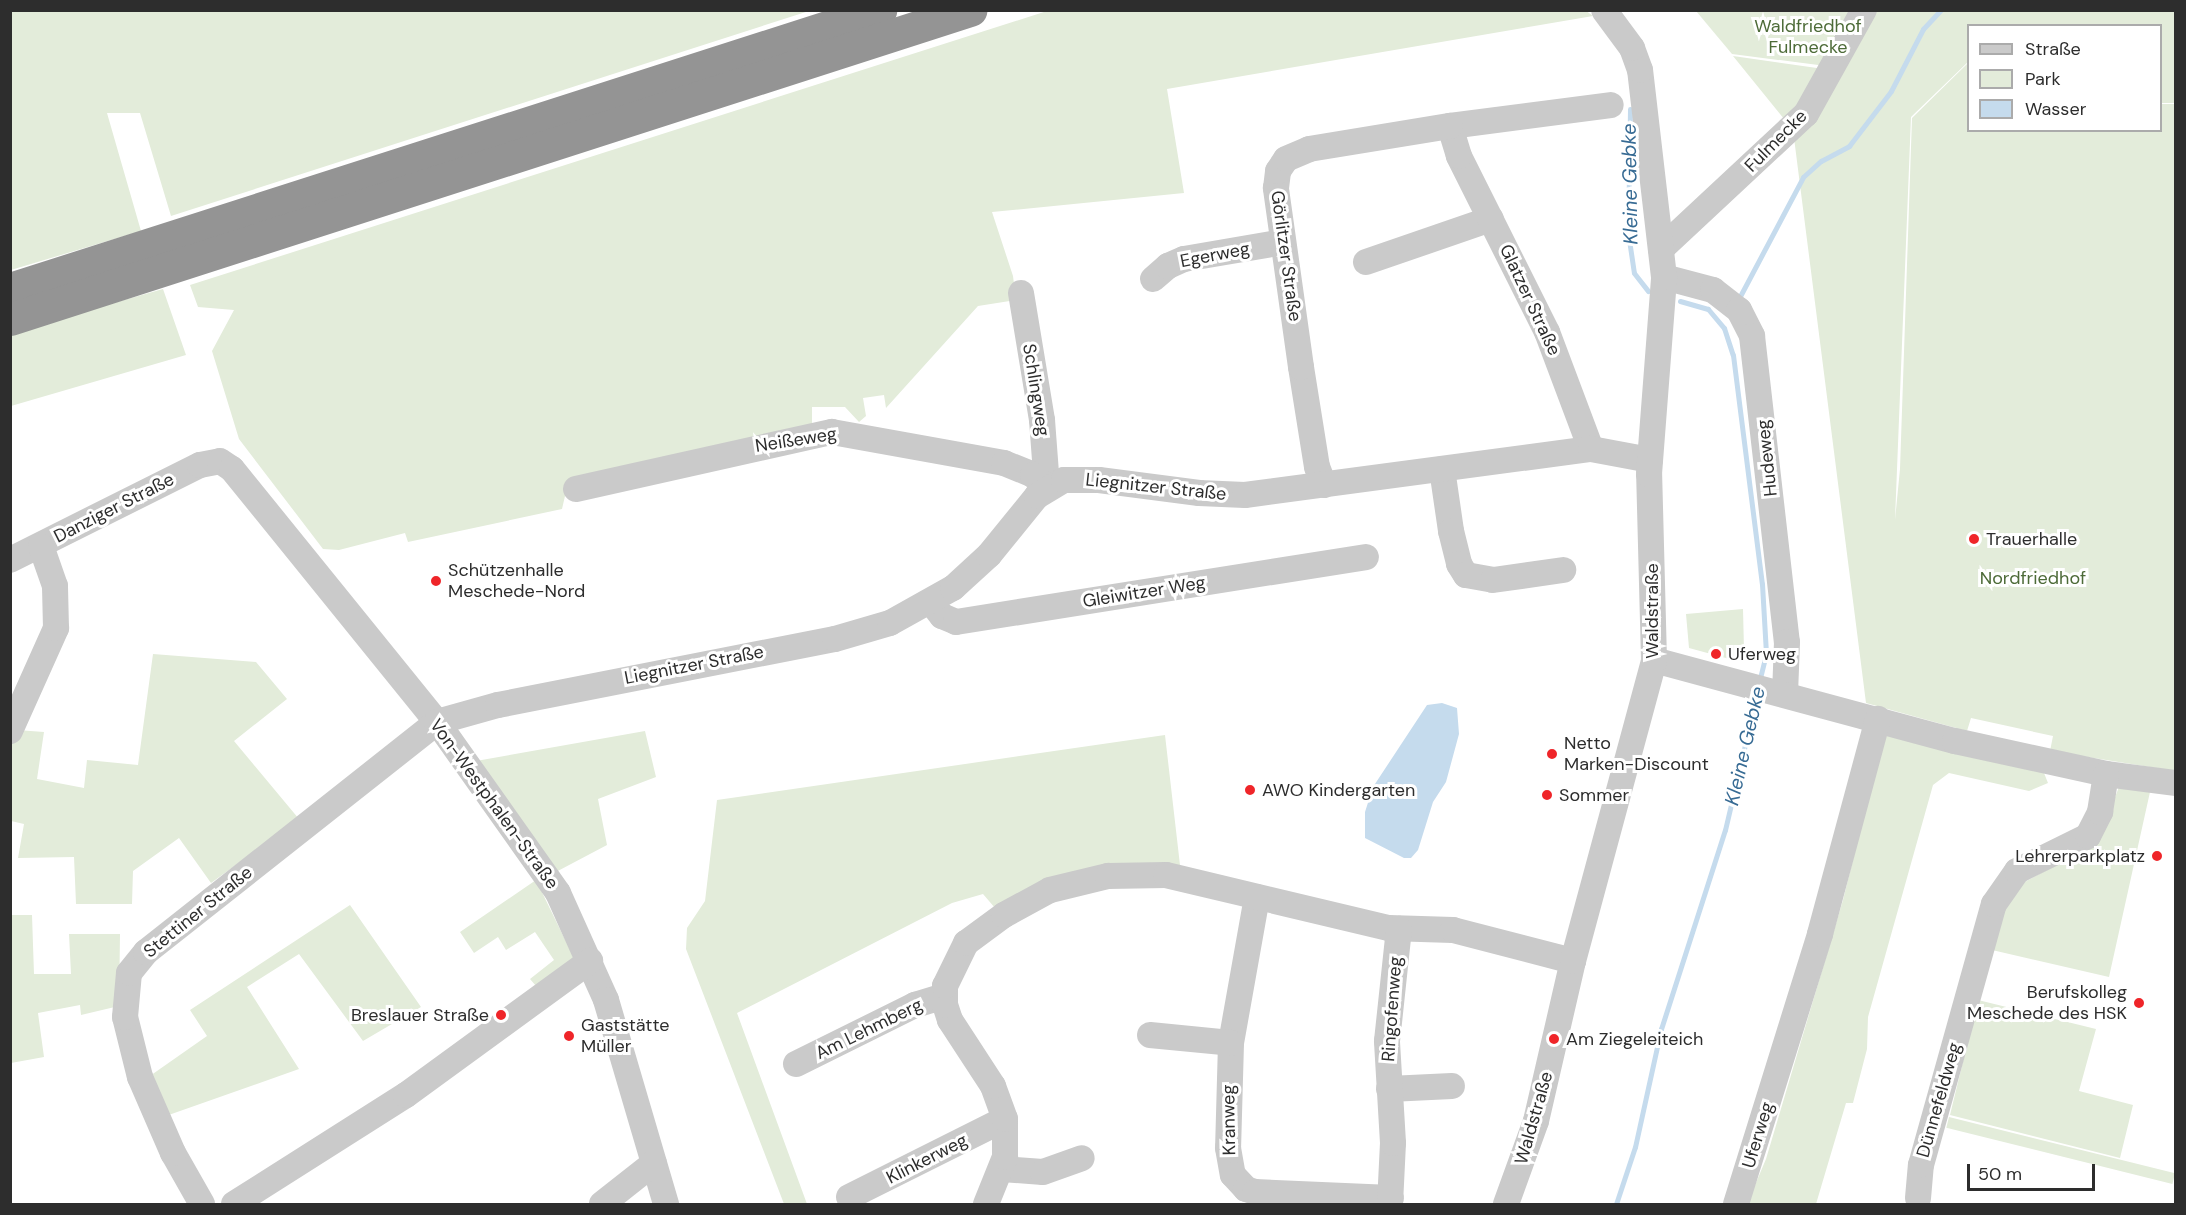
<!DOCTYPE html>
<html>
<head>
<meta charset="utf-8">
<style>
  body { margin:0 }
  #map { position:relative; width:2186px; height:1215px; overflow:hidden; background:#fff; font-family:"DM Sans",sans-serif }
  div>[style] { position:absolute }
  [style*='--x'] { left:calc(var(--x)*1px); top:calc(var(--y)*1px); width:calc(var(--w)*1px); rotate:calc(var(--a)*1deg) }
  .green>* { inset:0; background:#e3ecda; transform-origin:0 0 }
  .water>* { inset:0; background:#c5dbed }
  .stream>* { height:5px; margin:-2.5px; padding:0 2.5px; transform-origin:2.5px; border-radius:2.5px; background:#c5dbed }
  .minor>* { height:26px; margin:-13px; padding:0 13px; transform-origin:13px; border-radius:13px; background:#cacaca }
  .highway>* { height:33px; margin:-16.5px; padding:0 16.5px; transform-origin:16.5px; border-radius:16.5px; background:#949494 }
  .dots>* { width:16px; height:16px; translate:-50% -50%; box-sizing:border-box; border:3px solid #fff; border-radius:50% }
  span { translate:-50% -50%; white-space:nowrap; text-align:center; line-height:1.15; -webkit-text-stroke:6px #fff; paint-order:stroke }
  .park-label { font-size:18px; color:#4d6b38 }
  .street-label { font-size:18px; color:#2d2d2d }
  .poi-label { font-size:18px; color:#2d2d2d }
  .left { translate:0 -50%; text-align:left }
  .right { translate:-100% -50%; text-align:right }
  .water-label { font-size:20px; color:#376b94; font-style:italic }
  .frame { position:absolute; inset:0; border:12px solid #2d2d2d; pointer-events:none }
  .legend { position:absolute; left:1967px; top:24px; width:195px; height:108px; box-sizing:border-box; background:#fff; border:2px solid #ababab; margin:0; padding:8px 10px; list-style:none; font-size:18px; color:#2d2d2d }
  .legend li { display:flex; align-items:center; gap:12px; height:30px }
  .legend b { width:30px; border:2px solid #ababab }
  .scale { position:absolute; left:1967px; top:1164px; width:128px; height:27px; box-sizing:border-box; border:3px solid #2d2d2d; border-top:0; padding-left:8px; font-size:18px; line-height:21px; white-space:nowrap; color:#2d2d2d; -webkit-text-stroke:4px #fff; paint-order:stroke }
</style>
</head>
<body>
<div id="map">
  <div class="green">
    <div style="clip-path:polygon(1585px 10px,1593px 16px,1167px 89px,1184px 193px,992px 212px,1013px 276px,1016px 300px,978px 306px,886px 408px,884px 395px,863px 398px,866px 416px,859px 422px,845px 407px,812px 407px,812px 429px,568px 483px,562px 509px,408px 542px,405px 533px,339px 550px,323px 549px,239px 439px,212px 351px,234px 310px,198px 307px,190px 285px,1047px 11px)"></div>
    <div style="clip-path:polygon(11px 11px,809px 11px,171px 216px,140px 113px,107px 113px,141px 231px,11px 270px)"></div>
    <div style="clip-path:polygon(1696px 11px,1857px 11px,1826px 66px,1732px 54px)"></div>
    <div style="clip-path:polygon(1868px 11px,2175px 11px,2175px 103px,2161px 103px,2160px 26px,1968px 26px,1968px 62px,1911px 117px,1895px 520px,1900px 469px,1912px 118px,1968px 63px,1968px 130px,2160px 130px,2161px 104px,2175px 104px,2175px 771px,2050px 751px,2053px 736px,1971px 718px,1967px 731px,1866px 703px,1793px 130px,1733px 56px,1824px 69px)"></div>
    <div style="clip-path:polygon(163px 289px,186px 355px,11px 406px,11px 332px)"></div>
    <div style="clip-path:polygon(1743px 609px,1744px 650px,1737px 661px,1689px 648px,1686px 614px)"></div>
    <div style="clip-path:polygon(153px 654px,256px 662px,287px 699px,234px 741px,299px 819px,211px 883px,179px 838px,133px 871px,132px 904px,76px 904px,74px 857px,18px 858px,24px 824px,11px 821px,11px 745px,17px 730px,44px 732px,37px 779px,84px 788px,87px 760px,138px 765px)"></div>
    <div style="clip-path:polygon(645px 731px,656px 777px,598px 799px,607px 845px,554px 873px,476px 761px)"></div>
    <div style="clip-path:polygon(1165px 735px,1180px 865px,995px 908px,983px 894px,952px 903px,737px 1013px,807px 1204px,784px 1204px,686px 949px,687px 928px,705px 901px,717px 800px)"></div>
    <div style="clip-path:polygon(1884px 735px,2044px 773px,2048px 783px,2029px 791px,1949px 773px,1933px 785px,1868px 1017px,1867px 1049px,1853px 1103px,1846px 1103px,1816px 1204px,1747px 1204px,1766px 1159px,1843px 900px)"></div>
    <div style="clip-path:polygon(2119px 787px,2150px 792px,2109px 977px,1992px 950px,1999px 920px,2021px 884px,2097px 843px)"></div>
    <div style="clip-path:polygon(536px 880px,574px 958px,536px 986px,530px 979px,554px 960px,535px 932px,506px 950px,498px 937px,474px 953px,460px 932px)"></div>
    <div style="clip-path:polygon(350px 905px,421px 1007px,363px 1041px,299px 954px,247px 987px,299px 1069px,163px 1117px,147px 1078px,207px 1036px,190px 1010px)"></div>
    <div style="clip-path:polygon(11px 915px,32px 915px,34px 974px,71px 974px,69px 934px,120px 934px,119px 1006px,81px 1015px,80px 1005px,38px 1013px,44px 1057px,11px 1063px)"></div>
    <div style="clip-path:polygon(1978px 1000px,2096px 1029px,2079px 1091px,2133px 1105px,2120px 1158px,1950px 1115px)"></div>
    <div style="left:1949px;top:1117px;width:233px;height:11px;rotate:14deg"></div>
  </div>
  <div class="water">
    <div style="clip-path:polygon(1442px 703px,1457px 708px,1459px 734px,1446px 782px,1433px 802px,1418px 850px,1411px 858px,1404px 858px,1365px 838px,1365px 812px,1373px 787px,1427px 705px)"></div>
  </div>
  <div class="stream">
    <div style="--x:1630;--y:109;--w:124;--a:90.9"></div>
    <div style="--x:1628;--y:233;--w:40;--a:81.5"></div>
    <div style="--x:1634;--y:273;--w:23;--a:52"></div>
    <div style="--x:1738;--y:300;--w:139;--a:-62.1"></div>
    <div style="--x:1803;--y:177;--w:24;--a:-42"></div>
    <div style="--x:1821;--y:161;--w:32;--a:-28"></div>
    <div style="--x:1849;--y:146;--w:69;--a:-52.6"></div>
    <div style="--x:1891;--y:91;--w:70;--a:-62.7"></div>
    <div style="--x:1923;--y:29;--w:26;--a:-47"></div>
    <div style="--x:1680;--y:301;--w:29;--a:16"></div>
    <div style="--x:1708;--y:309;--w:25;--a:50"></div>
    <div style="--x:1724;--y:328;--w:28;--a:72"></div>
    <div style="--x:1733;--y:355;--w:231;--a:82.8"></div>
    <div style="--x:1762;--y:584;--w:70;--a:86.7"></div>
    <div style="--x:1766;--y:654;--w:29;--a:104"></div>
    <div style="--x:1616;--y:1204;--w:60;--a:-71.6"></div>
    <div style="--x:1635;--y:1147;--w:121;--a:-77.6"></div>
    <div style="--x:1661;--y:1029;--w:209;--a:-72.2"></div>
    <div style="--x:1725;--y:830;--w:140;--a:-76.8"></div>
  </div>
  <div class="minor">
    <div style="--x:1661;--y:249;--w:198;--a:-43"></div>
    <div style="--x:1806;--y:114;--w:119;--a:-60.9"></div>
    <div style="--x:1366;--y:262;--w:132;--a:-19"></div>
    <div style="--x:1664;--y:277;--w:51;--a:14.9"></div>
    <div style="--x:1713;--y:290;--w:33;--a:38"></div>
    <div style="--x:1739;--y:310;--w:29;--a:63"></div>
    <div style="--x:1752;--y:336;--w:308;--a:83.5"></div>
    <div style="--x:1787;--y:642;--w:52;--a:92.2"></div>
    <div style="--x:1153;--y:279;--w:20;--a:-41"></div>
    <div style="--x:1168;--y:266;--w:17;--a:-24"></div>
    <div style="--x:1184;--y:259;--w:100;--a:-9.7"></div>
    <div style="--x:1021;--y:293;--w:129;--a:80.6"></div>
    <div style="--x:1042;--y:420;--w:67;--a:85.7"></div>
    <div style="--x:1591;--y:449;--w:125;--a:-110.6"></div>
    <div style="--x:1547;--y:332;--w:197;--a:-116.6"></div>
    <div style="--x:1459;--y:156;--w:31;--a:-107"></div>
    <div style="--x:1450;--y:126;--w:162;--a:-7.4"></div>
    <div style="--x:1442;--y:469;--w:63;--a:81.7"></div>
    <div style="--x:1451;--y:531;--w:34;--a:76"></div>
    <div style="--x:1459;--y:564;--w:13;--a:58"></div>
    <div style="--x:1466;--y:575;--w:27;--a:10"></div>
    <div style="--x:1493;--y:580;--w:71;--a:-8.1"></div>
    <div style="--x:1324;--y:485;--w:19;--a:-111"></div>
    <div style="--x:1317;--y:467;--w:101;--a:-99.1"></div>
    <div style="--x:1301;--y:367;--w:181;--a:-98"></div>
    <div style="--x:1276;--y:188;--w:17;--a:-83"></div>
    <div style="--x:1278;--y:171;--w:14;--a:-56"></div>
    <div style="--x:1286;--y:159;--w:25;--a:-23"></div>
    <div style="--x:1309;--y:149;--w:143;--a:-9.3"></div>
    <div style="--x:576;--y:489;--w:262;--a:-12.6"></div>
    <div style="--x:832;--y:432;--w:175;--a:10.2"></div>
    <div style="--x:1004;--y:463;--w:31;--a:22"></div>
    <div style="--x:1033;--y:475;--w:18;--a:41"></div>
    <div style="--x:10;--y:560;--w:212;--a:-26.6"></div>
    <div style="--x:200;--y:465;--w:20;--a:-11"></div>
    <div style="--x:220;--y:461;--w:14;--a:34"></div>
    <div style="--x:232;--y:469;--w:326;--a:51"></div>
    <div style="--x:437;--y:722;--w:209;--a:54.7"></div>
    <div style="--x:558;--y:893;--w:117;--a:65.8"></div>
    <div style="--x:606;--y:1000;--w:213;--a:73.6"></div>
    <div style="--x:931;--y:602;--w:18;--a:52"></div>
    <div style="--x:942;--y:616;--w:15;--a:23"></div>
    <div style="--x:956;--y:622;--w:415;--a:-9"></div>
    <div style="--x:1654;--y:660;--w:312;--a:15.1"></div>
    <div style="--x:1955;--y:741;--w:155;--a:12.3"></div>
    <div style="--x:2106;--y:774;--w:71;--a:7.3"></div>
    <div style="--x:10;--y:731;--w:113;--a:-65.9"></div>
    <div style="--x:56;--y:628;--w:42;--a:-91.4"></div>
    <div style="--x:55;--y:586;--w:42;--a:-109.3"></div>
    <div style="--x:1257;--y:897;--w:148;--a:100.1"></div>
    <div style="--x:1231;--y:1043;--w:105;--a:91.6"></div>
    <div style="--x:1228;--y:1148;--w:27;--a:80"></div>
    <div style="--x:1233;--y:1175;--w:19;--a:47"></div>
    <div style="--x:1246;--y:1189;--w:9;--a:18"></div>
    <div style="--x:1255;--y:1192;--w:136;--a:2.5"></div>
    <div style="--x:1150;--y:1035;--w:81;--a:5.6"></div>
    <div style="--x:796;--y:1064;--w:133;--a:-26.4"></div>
    <div style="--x:915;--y:1005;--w:30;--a:-17"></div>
    <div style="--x:1389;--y:1089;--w:63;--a:-2.7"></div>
    <div style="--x:1002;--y:1169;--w:41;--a:4.2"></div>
    <div style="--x:1043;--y:1172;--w:41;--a:-19.7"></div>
    <div style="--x:849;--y:1197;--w:174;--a:-26.6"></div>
    <div style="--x:1918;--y:1198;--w:33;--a:-85"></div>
    <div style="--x:1921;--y:1165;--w:271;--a:-74.4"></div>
    <div style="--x:1994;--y:904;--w:40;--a:-55.1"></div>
    <div style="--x:2017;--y:871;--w:79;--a:-26.2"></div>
    <div style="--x:2088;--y:836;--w:27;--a:-63"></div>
    <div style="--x:2100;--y:812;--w:38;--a:-81"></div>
    <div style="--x:202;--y:1204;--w:59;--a:-119.6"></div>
    <div style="--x:173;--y:1153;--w:83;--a:-113.5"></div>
    <div style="--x:140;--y:1077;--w:62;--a:-104"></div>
    <div style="--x:125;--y:1017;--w:44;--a:-84.8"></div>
    <div style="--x:129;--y:973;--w:27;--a:-51"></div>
    <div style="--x:146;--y:952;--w:371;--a:-38.3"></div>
    <div style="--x:437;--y:722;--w:63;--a:-15.6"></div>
    <div style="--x:498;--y:705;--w:343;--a:-11.1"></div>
    <div style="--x:835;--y:639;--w:57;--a:-16.2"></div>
    <div style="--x:890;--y:623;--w:72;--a:-29.1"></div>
    <div style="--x:953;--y:588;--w:49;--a:-42.5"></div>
    <div style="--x:989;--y:555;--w:76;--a:-50.9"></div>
    <div style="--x:1037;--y:496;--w:31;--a:-31"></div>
    <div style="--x:1064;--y:480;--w:35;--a:0"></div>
    <div style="--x:1099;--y:480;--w:101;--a:7.4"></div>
    <div style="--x:1199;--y:493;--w:46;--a:2.5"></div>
    <div style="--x:1245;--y:495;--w:349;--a:-7.6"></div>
    <div style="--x:1591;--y:449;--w:60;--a:10.6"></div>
    <div style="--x:234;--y:1204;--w:204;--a:-32.4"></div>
    <div style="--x:406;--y:1095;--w:228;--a:-36.1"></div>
    <div style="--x:602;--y:1204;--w:66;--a:-38.3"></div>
    <div style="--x:986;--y:1204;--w:51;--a:-68"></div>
    <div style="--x:1005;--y:1157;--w:38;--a:-90"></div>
    <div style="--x:1005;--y:1119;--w:35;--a:-110"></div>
    <div style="--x:993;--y:1086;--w:79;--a:-123.1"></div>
    <div style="--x:950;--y:1020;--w:16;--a:-108"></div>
    <div style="--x:945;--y:1005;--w:19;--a:-90"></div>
    <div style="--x:945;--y:986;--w:48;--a:-64"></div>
    <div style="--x:966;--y:943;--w:47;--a:-36.4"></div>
    <div style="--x:1004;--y:915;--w:52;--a:-28.5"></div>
    <div style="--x:1050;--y:890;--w:60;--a:-13.6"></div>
    <div style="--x:1108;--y:876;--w:58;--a:-1"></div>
    <div style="--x:1166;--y:875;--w:229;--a:13.4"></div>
    <div style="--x:1389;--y:928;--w:64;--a:1.8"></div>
    <div style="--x:1453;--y:930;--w:124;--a:14.5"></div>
    <div style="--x:1390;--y:1204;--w:61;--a:-87.2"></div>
    <div style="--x:1393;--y:1143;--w:102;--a:-93.4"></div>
    <div style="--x:1387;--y:1041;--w:113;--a:-83.9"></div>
    <div style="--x:1506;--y:1204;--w:88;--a:-70.1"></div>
    <div style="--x:1536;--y:1121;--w:164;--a:-77"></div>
    <div style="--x:1573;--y:961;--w:312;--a:-74.9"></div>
    <div style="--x:1654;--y:660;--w:186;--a:-91.5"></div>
    <div style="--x:1649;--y:474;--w:198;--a:-85.6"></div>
    <div style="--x:1664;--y:277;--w:208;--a:-96.6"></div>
    <div style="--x:1640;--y:70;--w:23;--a:-110"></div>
    <div style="--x:1632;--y:48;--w:47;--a:-126.4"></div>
    <div style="--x:1736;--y:1204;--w:283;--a:-72.7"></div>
    <div style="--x:1820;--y:934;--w:223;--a:-74.9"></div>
  </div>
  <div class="highway">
    <div style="--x:10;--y:289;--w:914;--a:-17.78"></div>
    <div style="--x:10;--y:319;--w:1009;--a:-17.84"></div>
  </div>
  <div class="dots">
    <div style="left:1974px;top:539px;background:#ef2529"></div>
    <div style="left:436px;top:581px;background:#ef2529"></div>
    <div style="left:1716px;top:654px;background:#ef2529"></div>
    <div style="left:1552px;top:754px;background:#ef2529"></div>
    <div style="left:1250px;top:790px;background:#ef2529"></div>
    <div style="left:1547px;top:795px;background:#ef2529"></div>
    <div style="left:2157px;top:856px;background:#ef2529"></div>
    <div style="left:2139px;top:1003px;background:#ef2529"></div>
    <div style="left:501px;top:1015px;background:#ef2529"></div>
    <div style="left:569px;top:1036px;background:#ef2529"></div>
    <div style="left:1554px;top:1039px;background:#ef2529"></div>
  </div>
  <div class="park-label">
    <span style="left:1808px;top:37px">Waldfriedhof<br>Fulmecke</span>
    <span style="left:2033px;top:578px">Nordfriedhof</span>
  </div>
  <div class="street-label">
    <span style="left:1776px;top:141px;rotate:-45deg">Fulmecke</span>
    <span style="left:1215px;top:255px;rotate:-11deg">Egerweg</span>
    <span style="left:1286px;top:256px;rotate:82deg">Görlitzer Straße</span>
    <span style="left:1530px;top:300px;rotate:65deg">Glatzer Straße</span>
    <span style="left:1036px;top:390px;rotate:81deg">Schlingweg</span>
    <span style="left:796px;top:440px;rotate:-9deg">Neißeweg</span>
    <span style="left:1767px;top:458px;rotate:-96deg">Hudeweg</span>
    <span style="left:1156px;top:487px;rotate:6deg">Liegnitzer Straße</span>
    <span style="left:114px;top:508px;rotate:-27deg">Danziger Straße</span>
    <span style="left:1144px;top:592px;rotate:-9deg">Gleiwitzer Weg</span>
    <span style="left:1652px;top:611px;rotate:-90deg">Waldstraße</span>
    <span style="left:694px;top:665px;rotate:-11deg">Liegnitzer Straße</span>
    <span style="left:494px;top:804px;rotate:54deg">Von-Westphalen-Straße</span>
    <span style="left:198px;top:912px;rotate:-39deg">Stettiner Straße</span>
    <span style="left:1392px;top:1009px;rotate:-86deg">Ringofenweg</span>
    <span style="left:869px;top:1029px;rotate:-26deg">Am Lehmberg</span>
    <span style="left:1939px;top:1100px;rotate:-74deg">Dünnefeldweg</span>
    <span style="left:1534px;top:1118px;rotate:-74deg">Waldstraße</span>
    <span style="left:1229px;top:1120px;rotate:-91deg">Kranweg</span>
    <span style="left:1758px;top:1135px;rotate:-73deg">Uferweg</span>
    <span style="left:927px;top:1159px;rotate:-27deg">Klinkerweg</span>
  </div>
  <div class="poi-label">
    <span class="left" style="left:1986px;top:539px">Trauerhalle</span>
    <span class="left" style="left:448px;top:581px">Schützenhalle<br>Meschede-Nord</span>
    <span class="left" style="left:1728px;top:654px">Uferweg</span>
    <span class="left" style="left:1564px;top:754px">Netto<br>Marken-Discount</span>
    <span class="left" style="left:1262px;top:790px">AWO Kindergarten</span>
    <span class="left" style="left:1559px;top:795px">Sommer</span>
    <span class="right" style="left:2145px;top:856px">Lehrerparkplatz</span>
    <span class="right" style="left:2127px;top:1003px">Berufskolleg<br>Meschede des HSK</span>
    <span class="right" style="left:489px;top:1015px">Breslauer Straße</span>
    <span class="left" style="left:581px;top:1036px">Gaststätte<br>Müller</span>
    <span class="left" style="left:1566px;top:1039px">Am Ziegeleiteich</span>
  </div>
  <div class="water-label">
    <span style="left:1630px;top:184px;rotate:-91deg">Kleine Gebke</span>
    <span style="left:1745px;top:746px;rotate:-77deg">Kleine Gebke</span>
  </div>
  <div class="frame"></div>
  <ul class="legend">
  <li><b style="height:8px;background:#cacaca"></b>Straße</li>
  <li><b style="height:16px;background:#e3ecda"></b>Park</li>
  <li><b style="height:16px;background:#c5dbed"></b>Wasser</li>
  </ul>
  <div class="scale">50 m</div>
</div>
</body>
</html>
